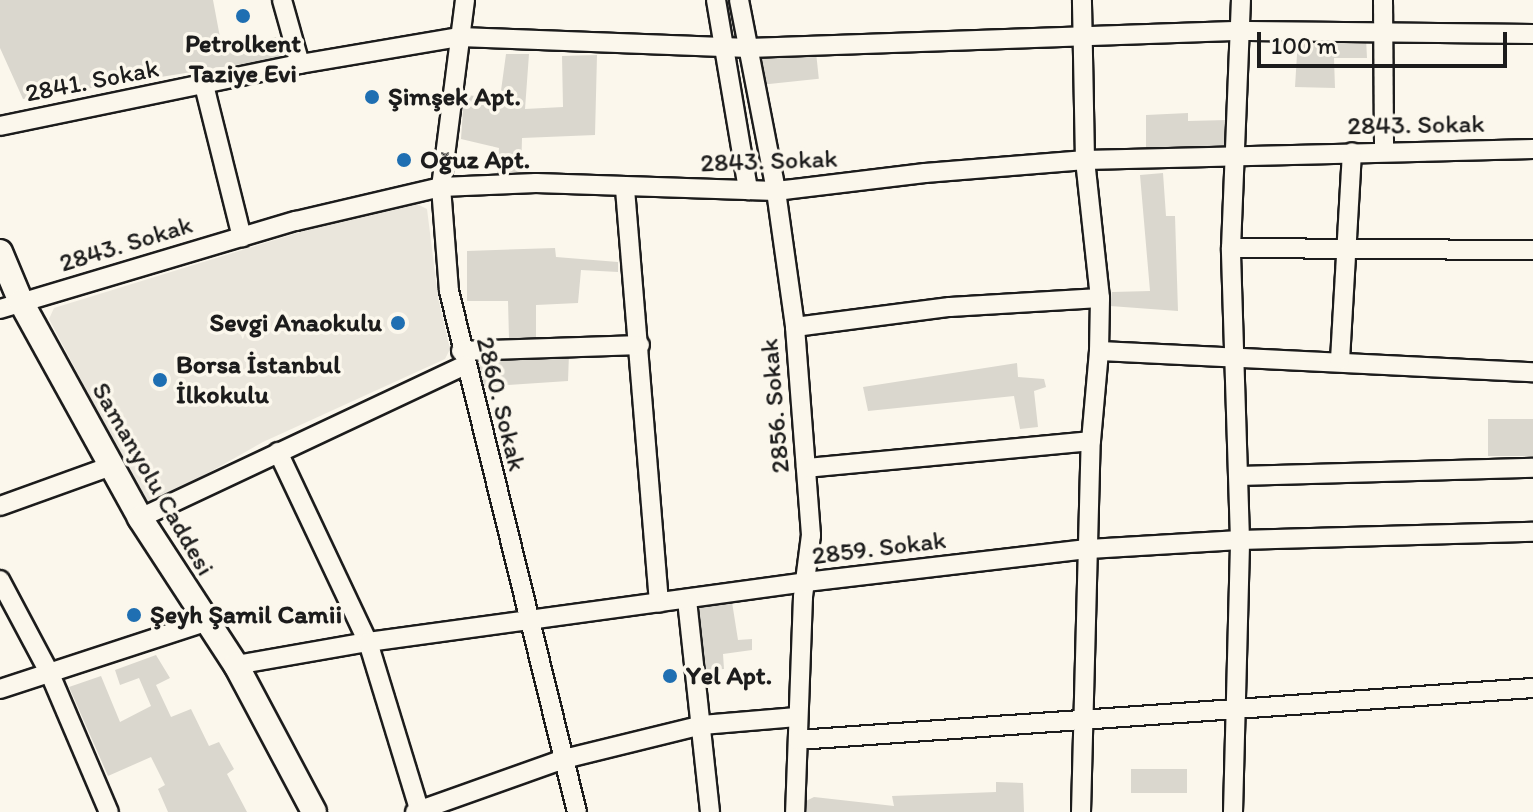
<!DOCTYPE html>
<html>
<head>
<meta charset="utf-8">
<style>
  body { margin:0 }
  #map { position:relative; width:1533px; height:812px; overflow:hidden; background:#fbf7ec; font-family:Itim,sans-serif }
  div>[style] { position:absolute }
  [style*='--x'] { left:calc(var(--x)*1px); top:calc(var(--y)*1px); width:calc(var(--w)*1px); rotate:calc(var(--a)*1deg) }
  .built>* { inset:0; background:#eae6dc }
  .green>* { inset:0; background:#dad7ce; transform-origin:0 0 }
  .roads { filter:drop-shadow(2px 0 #1c1c1c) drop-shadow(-2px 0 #1c1c1c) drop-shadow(0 2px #1c1c1c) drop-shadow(0 -2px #1c1c1c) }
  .street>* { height:18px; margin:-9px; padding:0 9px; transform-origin:9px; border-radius:9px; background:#fbf7ec }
  .secondary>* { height:24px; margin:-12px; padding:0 12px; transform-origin:12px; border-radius:12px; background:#fbf7ec }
  .dots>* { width:22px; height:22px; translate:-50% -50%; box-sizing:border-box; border:4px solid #fbf7ec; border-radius:50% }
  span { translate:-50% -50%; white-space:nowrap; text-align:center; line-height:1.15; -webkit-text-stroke:7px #fbf7ec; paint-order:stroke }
  .poi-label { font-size:26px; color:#1c1c1c; font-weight:700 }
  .left { translate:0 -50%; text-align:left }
  .right { translate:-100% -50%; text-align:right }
  .street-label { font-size:26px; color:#1c1c1c }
  .scale { position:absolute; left:1257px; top:32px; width:250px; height:36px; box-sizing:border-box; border:4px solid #1c1c1c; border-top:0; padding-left:10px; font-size:24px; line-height:28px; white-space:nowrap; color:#1c1c1c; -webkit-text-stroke:6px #fbf7ec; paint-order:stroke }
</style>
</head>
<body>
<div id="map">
  <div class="built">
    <div style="clip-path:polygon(415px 203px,427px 209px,438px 297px,450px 349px,445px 359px,263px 442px,160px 500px,145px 501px,49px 319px,54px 308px,320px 226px)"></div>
  </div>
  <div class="green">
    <div style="clip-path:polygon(0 0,213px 0,222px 48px,276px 37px,280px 58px,23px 99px,0 48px)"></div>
    <div style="clip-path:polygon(1298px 38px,1366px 38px,1367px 58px,1334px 58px,1335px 88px,1295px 87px)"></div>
    <div style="left:816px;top:52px;width:27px;height:58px;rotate:84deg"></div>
    <div style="clip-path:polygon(506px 54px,529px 54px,525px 109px,563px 107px,562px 56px,597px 55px,595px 135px,522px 138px,521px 174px,497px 173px,499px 148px,461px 139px,464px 95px,500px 98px)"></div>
    <div style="clip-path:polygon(1188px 113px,1188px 121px,1227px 120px,1228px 149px,1146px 149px,1146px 115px)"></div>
    <div style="clip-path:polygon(1163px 173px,1166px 216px,1175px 216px,1178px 311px,1110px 306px,1112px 292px,1150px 291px,1140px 175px)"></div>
    <div style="clip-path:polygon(555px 248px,556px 257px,618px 262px,618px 272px,581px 270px,578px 303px,536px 305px,536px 338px,509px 339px,508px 301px,467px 301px,467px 251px)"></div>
    <div style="clip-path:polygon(569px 354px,568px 381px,477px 387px,474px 357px)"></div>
    <div style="clip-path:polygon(1017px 363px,1018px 377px,1044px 379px,1046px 387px,1034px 391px,1038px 427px,1020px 429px,1014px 396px,868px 411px,863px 387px)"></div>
    <div style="left:1533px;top:419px;width:37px;height:45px;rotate:90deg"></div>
    <div style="clip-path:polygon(732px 602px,738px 640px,752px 639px,752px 650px,723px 654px,724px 669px,705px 670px,694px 607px)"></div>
    <div style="clip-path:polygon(156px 655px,170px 678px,156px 685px,171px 717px,191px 709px,209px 746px,219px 742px,234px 769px,227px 774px,247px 812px,168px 812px,158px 789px,165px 785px,151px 757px,108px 776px,69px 687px,101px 676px,120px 722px,151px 706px,139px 678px,120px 685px,115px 670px)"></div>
    <div style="left:1131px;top:769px;width:56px;height:24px"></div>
    <div style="clip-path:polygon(996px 782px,1023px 783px,1024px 812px,806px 812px,806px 801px,814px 797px,894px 806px,892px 796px,996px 792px)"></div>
  </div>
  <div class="roads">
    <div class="street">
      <div style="--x:282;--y:0;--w:66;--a:74.3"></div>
      <div style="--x:465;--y:0;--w:189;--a:97.3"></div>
      <div style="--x:441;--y:187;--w:104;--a:85.6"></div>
      <div style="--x:449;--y:291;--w:536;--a:76.2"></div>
      <div style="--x:716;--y:0;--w:193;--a:80.4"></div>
      <div style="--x:739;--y:0;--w:195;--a:79"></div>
      <div style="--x:776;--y:191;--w:137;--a:82"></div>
      <div style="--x:795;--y:327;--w:209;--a:85.6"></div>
      <div style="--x:811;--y:535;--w:63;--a:97.4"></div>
      <div style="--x:803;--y:597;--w:215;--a:92.1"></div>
      <div style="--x:1383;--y:0;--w:151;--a:89.6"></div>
      <div style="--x:204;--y:85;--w:157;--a:76"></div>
      <div style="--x:0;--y:126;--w:306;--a:-11.7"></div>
      <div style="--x:300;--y:64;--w:162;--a:-9.6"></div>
      <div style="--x:460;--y:37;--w:289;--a:2.2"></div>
      <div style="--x:749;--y:48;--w:492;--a:-2"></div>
      <div style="--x:1241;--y:31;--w:292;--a:0.6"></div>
      <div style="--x:625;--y:189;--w:415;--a:85.3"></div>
      <div style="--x:1231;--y:248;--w:302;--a:0.4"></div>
      <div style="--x:0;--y:309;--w:309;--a:-16.6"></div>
      <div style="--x:296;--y:221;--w:149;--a:-13.2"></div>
      <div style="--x:441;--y:187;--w:95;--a:-2.4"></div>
      <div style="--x:536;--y:183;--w:240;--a:1.9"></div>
      <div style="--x:776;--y:191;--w:150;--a:-6.9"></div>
      <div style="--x:925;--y:173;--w:161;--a:-4.6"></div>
      <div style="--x:1085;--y:160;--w:448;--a:-1.4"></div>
      <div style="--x:795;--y:327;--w:156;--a:-7.4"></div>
      <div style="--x:950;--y:307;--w:150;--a:-3.4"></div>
      <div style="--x:461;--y:351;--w:179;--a:-1.9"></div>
      <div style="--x:1099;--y:351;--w:435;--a:2.8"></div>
      <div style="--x:1340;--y:360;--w:208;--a:-86.7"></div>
      <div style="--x:278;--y:452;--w:210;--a:64.7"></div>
      <div style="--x:368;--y:642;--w:178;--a:73"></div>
      <div style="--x:806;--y:468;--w:286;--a:-5.4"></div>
      <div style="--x:1239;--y:476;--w:294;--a:-1.6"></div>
      <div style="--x:0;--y:506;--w:118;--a:-19.8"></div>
      <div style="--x:140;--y:518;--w:359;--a:-25.2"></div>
      <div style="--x:0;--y:580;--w:106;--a:62"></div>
      <div style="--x:50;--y:674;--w:150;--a:66.9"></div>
      <div style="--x:687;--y:600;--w:213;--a:83.8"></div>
      <div style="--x:236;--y:665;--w:134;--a:-9.9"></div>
      <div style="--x:368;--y:642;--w:442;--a:-7.8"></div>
      <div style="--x:806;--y:582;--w:285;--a:-6.7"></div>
      <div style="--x:1089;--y:549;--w:151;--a:-3.4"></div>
      <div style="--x:1240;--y:540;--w:293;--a:-1.6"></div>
      <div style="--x:0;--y:689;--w:216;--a:-18.1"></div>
      <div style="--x:798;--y:740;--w:737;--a:-4.05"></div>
      <div style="--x:415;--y:812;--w:158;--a:-19.6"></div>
      <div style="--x:564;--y:759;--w:142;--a:-13.8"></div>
      <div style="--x:702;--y:725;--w:95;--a:-4.8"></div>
      <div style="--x:1081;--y:812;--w:371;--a:-88.5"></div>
      <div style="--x:1091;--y:441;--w:90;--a:-84.9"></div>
      <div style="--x:1099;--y:351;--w:53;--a:-88.9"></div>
      <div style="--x:1100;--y:298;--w:139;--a:-96.2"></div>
      <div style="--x:1085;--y:160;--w:160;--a:-91.1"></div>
      <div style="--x:1233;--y:812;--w:272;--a:-88.5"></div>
      <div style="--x:1240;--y:540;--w:292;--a:-91.8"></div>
      <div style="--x:1231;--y:248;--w:248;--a:-87.7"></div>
    </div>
    <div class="secondary">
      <div style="--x:0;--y:252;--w:54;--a:67.2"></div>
      <div style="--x:21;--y:302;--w:247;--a:61.1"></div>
      <div style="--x:140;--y:518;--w:176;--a:56.9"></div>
      <div style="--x:236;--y:665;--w:166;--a:62"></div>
    </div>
  </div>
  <div class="dots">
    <div style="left:243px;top:16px;background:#1f6fb2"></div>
    <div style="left:372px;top:97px;background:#1f6fb2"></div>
    <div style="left:404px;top:160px;background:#1f6fb2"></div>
    <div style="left:398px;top:323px;background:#1f6fb2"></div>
    <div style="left:160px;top:380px;background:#1f6fb2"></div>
    <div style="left:134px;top:615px;background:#1f6fb2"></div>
    <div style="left:670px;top:676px;background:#1f6fb2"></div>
  </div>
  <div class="poi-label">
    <span style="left:243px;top:59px">Petrolkent<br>Taziye Evi</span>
    <span class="left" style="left:388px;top:97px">Şimşek Apt.</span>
    <span class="left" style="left:420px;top:160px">Oğuz Apt.</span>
    <span class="right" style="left:382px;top:323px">Sevgi Anaokulu</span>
    <span class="left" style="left:176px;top:380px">Borsa İstanbul<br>İlkokulu</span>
    <span class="left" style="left:150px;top:615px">Şeyh Şamil Camii</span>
    <span class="left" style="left:686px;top:676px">Yel Apt.</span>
  </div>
  <div class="street-label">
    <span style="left:92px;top:81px;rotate:-11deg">2841. Sokak</span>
    <span style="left:1416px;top:125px;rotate:-1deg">2843. Sokak</span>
    <span style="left:769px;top:161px;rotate:-2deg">2843. Sokak</span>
    <span style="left:126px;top:244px;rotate:-17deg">2843. Sokak</span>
    <span style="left:501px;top:404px;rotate:76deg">2860. Sokak</span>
    <span style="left:775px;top:406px;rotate:-95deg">2856. Sokak</span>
    <span style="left:153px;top:479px;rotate:60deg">Samanyolu Caddesi</span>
    <span style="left:879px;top:548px;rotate:-7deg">2859. Sokak</span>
  </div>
  <div class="scale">100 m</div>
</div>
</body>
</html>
